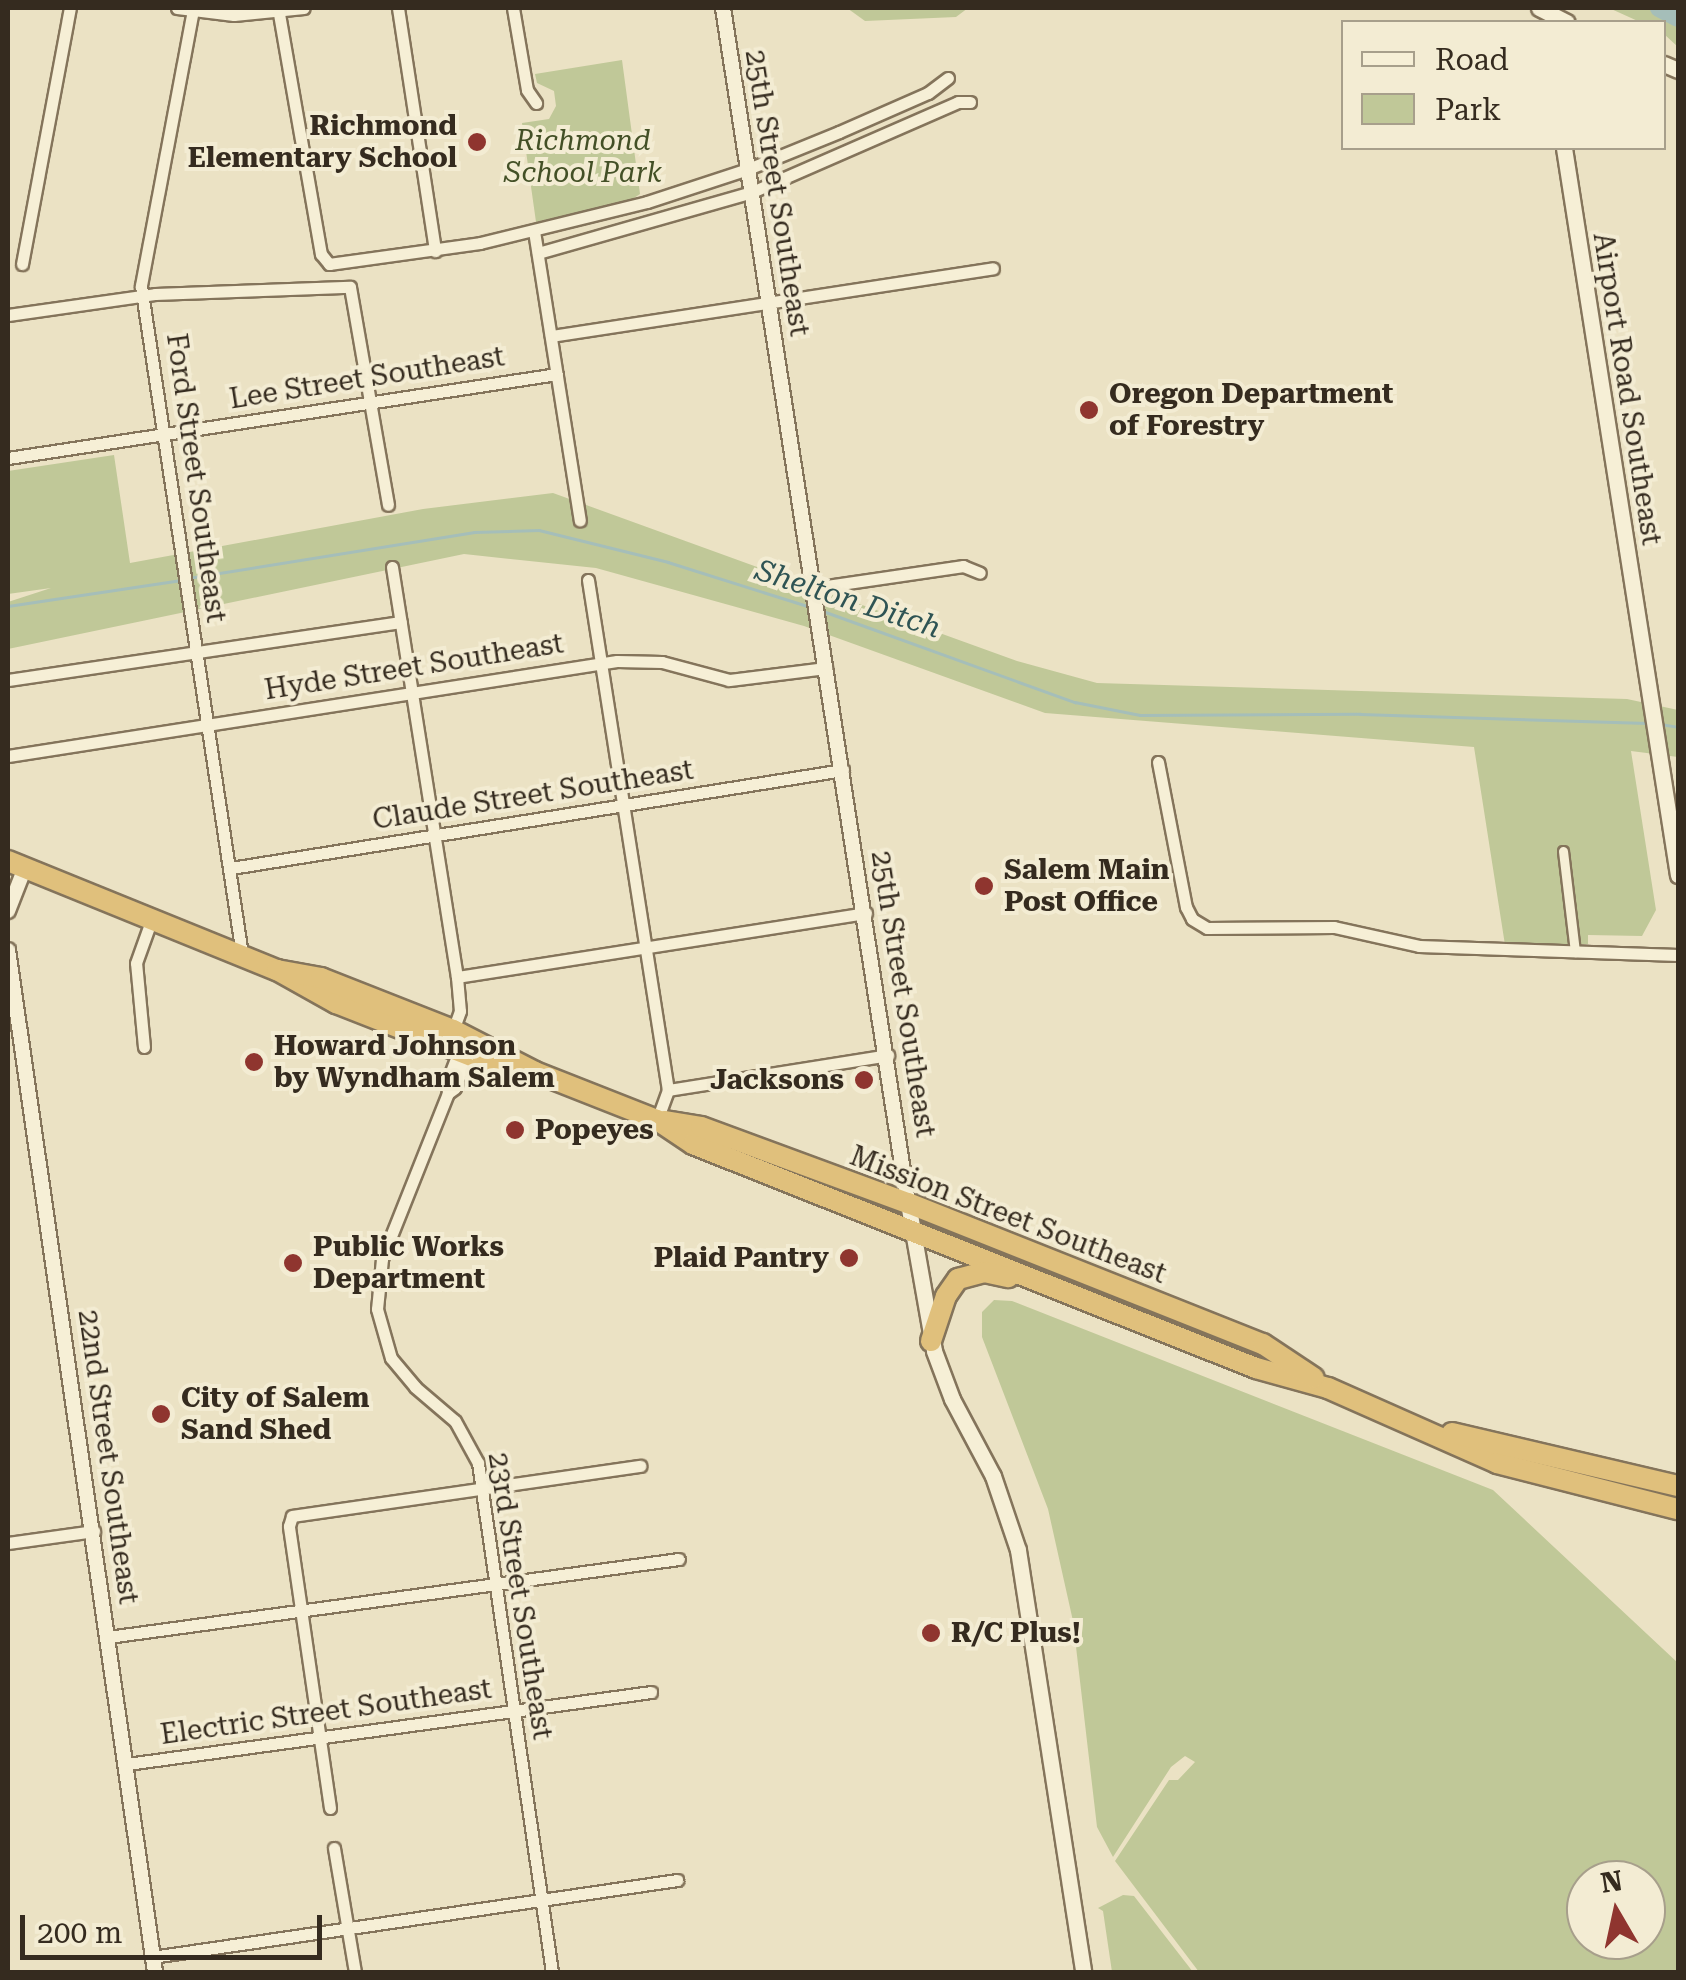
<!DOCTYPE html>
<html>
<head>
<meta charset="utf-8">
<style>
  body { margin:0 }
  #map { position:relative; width:1686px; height:1980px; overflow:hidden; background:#ebe2c4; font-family:"Roboto Serif",serif }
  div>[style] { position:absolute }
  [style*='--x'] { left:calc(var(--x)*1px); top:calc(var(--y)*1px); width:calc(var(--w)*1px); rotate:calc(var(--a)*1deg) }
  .green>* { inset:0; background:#c0c898 }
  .stream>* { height:2.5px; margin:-1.25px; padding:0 1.25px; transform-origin:1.25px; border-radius:1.25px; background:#a5beb9 }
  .river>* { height:18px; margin:-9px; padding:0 9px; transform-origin:9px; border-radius:9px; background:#a5beb9 }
  .roads { filter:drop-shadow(2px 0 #84745b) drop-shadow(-2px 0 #84745b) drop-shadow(0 2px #84745b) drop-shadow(0 -2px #84745b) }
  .pedestrian>* { height:9px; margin:-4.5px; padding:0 4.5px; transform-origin:4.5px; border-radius:4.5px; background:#f6efd6 }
  .minor>* { height:11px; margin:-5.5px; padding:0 5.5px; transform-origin:5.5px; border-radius:5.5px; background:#f6efd6 }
  .tertiary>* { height:14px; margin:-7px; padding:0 7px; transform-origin:7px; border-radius:7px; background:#f6efd6 }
  .secondary>* { height:15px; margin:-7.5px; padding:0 7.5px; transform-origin:7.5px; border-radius:7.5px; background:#f6efd6 }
  .trunk>* { height:20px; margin:-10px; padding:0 10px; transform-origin:10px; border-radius:10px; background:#e0c07c }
  .dots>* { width:28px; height:28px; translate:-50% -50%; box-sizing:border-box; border:5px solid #f3ecd3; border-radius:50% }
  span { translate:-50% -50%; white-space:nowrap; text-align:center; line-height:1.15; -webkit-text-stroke:8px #f3ecd3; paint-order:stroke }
  .poi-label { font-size:28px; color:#352b1f; font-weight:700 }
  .right { translate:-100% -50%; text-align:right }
  .left { translate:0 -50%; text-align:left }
  .park-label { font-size:28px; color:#435026; font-style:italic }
  .street-label { font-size:28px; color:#352b1f }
  .water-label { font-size:30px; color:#2f5454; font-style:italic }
  .frame { position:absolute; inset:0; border:10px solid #352b1f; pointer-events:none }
  .legend { position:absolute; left:1341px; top:20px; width:325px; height:130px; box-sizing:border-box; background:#f3ecd3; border:2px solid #a79f8b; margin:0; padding:12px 18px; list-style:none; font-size:30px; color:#352b1f }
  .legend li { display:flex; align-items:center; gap:20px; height:50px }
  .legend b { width:50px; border:2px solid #a79f8b }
  .north { position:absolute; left:1566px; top:1860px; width:100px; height:100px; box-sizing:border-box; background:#f3ecd3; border:2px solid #a79f8b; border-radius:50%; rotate:351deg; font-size:28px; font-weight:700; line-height:40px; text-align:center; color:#352b1f }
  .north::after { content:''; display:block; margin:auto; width:35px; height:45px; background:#8f352f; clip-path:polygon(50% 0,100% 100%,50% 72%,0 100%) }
  .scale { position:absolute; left:20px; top:1915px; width:302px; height:45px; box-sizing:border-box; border:5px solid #352b1f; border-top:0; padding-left:12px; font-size:30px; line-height:35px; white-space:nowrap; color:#352b1f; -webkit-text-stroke:8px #f3ecd3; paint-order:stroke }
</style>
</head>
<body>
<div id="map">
  <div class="green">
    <div style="clip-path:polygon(847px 8px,968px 8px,956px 17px,865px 21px)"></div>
    <div style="clip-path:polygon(1609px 8px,1678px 8px,1678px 47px,1664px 34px,1664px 22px,1640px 22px)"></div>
    <div style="clip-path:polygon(622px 60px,640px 194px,631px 200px,536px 222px,522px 123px,549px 119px,556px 106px,554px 91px,537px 83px,535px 74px)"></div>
    <div style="clip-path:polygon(114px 455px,130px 563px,423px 509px,553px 493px,1017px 661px,1097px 683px,1627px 699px,1678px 710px,1678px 757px,1631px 751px,1656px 910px,1642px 936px,1588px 935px,1588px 944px,1505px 945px,1474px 747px,1045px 713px,804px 626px,596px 568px,464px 554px,8px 649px,8px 602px,51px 588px,8px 594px,8px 471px)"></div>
    <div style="clip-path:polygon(evenodd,994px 1300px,1012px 1301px,1493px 1490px,1678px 1663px,1678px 1972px,1199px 1972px,1115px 1861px,1169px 1780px,1178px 1780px,1195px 1762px,1185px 1756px,1171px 1767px,1113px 1857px,1097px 1827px,1073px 1621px,1048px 1509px,982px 1337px,982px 1312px,994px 1300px,1586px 1880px,1646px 1880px,1646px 1940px,1586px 1940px,1586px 1880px)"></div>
    <div style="clip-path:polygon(1123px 1895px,1134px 1896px,1193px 1972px,1112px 1972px,1103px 1911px,1098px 1908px)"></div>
  </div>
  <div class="stream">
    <div style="--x:918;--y:8;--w:29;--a:0"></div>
    <div style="--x:188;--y:578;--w:290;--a:-9.1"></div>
    <div style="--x:474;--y:532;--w:65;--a:-1.8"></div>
    <div style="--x:539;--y:530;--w:133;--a:13.9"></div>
    <div style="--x:668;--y:562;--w:150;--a:17.5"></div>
    <div style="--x:8;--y:606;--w:175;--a:-8.5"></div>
    <div style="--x:823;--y:611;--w:268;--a:19.9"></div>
    <div style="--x:1075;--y:702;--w:66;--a:11.3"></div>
    <div style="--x:1140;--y:715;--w:220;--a:-0.3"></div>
    <div style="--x:1360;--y:714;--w:287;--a:1.8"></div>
    <div style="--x:1660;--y:724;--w:18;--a:9"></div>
  </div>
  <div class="river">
    <div style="--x:1659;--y:8;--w:21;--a:28"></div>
  </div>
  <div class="roads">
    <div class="pedestrian">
      <div style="--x:1563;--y:851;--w:102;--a:83.2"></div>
    </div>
    <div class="minor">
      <div style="--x:177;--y:8;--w:57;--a:7"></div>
      <div style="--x:234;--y:15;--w:70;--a:-5.7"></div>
      <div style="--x:278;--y:8;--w:250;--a:80.1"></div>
      <div style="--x:321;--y:254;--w:13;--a:51"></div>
      <div style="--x:329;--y:264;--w:152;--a:-7.9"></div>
      <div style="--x:480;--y:243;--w:172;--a:-13.8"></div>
      <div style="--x:647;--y:202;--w:106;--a:-18.1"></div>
      <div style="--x:748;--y:169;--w:98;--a:-22.1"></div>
      <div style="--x:839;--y:132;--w:97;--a:-23.7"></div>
      <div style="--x:928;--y:93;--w:25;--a:-37"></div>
      <div style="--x:398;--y:8;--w:246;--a:81.3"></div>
      <div style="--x:513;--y:8;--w:83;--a:80.3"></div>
      <div style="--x:527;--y:90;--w:16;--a:55"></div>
      <div style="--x:193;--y:10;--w:281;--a:100.7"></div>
      <div style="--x:141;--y:286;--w:677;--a:81.41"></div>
      <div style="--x:534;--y:231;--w:293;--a:81"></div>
      <div style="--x:538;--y:253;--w:223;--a:-15.9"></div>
      <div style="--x:752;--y:192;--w:225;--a:-23.6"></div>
      <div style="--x:958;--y:102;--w:12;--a:0"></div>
      <div style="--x:22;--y:264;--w:260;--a:-79.4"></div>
      <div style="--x:8;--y:315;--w:148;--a:-8.1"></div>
      <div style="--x:155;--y:294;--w:195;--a:-2.1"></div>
      <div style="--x:350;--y:287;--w:221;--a:80.1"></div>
      <div style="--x:551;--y:336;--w:447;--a:-8.7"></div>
      <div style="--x:8;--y:458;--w:555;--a:-8.7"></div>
      <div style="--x:392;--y:567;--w:415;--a:81"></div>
      <div style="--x:457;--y:977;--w:34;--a:85"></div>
      <div style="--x:460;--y:1011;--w:20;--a:110"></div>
      <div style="--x:588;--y:580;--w:516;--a:81.09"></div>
      <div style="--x:668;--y:1090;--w:32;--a:110"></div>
      <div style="--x:813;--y:588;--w:152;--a:-8.3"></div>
      <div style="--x:963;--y:566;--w:18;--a:22"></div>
      <div style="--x:8;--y:680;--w:397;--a:-8.4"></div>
      <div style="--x:8;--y:756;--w:616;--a:-8.87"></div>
      <div style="--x:617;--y:661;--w:45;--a:1.3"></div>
      <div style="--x:662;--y:662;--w:69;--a:15"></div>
      <div style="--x:729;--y:680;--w:98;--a:-7.1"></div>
      <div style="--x:1158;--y:762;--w:148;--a:79.1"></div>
      <div style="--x:1186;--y:907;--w:13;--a:63"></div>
      <div style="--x:1192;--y:919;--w:17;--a:31"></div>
      <div style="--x:1207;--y:928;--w:127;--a:-0.5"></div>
      <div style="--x:1334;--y:927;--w:87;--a:12.6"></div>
      <div style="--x:1419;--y:946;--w:259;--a:2"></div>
      <div style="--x:231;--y:868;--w:620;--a:-9.1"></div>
      <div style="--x:457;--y:977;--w:414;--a:-8.9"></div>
      <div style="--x:144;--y:1047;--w:84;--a:-95.4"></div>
      <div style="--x:136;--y:963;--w:45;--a:-70.3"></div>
      <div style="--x:468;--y:1055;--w:35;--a:112"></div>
      <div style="--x:455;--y:1088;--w:9;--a:144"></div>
      <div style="--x:448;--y:1093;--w:179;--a:111.7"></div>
      <div style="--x:382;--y:1259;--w:50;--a:95.7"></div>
      <div style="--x:377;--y:1309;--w:51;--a:74.1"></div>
      <div style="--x:391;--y:1358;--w:38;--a:50"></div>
      <div style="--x:415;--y:1387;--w:52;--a:40.4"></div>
      <div style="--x:455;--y:1421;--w:48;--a:61.3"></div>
      <div style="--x:478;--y:1463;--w:514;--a:81.73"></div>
      <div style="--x:668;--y:1090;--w:223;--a:-9"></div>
      <div style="--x:448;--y:1093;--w:11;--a:-95"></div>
      <div style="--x:447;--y:1082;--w:33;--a:-69"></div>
      <div style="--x:8;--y:1543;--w:87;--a:-7.9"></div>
      <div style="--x:108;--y:1637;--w:576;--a:-7.78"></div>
      <div style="--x:127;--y:1764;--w:529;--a:-7.82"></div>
      <div style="--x:330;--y:1808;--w:285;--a:-98.3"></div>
      <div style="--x:289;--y:1526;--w:10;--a:-73"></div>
      <div style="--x:292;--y:1516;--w:352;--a:-8.2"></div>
      <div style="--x:334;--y:1848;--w:126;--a:80.4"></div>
      <div style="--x:152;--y:1957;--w:531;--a:-8.34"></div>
    </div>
    <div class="tertiary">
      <div style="--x:723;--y:8;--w:1209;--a:81.2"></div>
      <div style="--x:8;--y:911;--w:44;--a:-68.7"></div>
      <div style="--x:8;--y:950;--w:1033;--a:81.81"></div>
    </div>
    <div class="secondary">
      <div style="--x:1539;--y:8;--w:31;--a:27"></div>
      <div style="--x:1664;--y:64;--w:15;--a:23"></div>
      <div style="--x:1564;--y:148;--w:736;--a:81.09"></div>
      <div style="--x:908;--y:1203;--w:150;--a:80"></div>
      <div style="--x:934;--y:1351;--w:51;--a:69.4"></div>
      <div style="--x:952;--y:1399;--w:87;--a:62"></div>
      <div style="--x:993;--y:1476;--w:78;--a:71.3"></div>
      <div style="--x:1018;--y:1550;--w:427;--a:81.2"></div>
    </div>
    <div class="trunk">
      <div style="--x:8;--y:861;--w:290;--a:22.1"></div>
      <div style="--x:277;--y:970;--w:68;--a:29.2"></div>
      <div style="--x:336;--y:1003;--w:159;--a:21.4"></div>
      <div style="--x:484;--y:1061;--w:35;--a:12"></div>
      <div style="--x:277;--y:970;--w:45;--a:10.3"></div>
      <div style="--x:321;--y:978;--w:142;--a:21.5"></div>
      <div style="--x:453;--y:1030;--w:92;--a:27.1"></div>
      <div style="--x:535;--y:1072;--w:131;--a:21.5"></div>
      <div style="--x:657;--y:1120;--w:43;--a:33.7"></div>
      <div style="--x:693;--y:1144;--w:606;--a:21.7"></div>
      <div style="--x:1256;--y:1368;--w:75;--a:15.5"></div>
      <div style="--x:1328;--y:1388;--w:185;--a:23.9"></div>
      <div style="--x:1497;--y:1463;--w:187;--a:14.3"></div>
      <div style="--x:664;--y:1121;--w:37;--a:9"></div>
      <div style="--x:701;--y:1127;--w:221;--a:20.2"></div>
      <div style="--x:908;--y:1203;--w:382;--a:21.7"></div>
      <div style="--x:1263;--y:1344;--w:61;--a:33.7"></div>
      <div style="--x:931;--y:1341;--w:47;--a:-71.6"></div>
      <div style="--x:946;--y:1296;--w:21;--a:-55"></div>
      <div style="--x:958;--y:1279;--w:27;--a:-15"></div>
      <div style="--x:984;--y:1272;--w:25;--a:12"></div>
      <div style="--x:1452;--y:1433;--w:232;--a:13.2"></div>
    </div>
  </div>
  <div class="dots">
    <div style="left:477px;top:142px;background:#8f352f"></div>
    <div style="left:1089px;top:410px;background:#8f352f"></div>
    <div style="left:984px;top:886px;background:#8f352f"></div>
    <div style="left:254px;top:1062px;background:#8f352f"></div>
    <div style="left:864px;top:1080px;background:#8f352f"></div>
    <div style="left:515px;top:1130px;background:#8f352f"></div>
    <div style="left:849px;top:1258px;background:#8f352f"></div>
    <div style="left:293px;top:1263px;background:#8f352f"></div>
    <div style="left:161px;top:1414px;background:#8f352f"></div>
    <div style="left:931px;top:1633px;background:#8f352f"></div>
  </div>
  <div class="poi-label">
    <span class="right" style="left:457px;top:142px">Richmond<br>Elementary School</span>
    <span class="left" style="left:1109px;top:410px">Oregon Department<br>of Forestry</span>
    <span class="left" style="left:1004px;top:886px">Salem Main<br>Post Office</span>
    <span class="left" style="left:274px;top:1062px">Howard Johnson<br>by Wyndham Salem</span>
    <span class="right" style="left:844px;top:1080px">Jacksons</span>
    <span class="left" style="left:535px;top:1130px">Popeyes</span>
    <span class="left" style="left:313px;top:1263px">Public Works<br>Department</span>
    <span class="right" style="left:829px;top:1258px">Plaid Pantry</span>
    <span class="left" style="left:181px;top:1414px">City of Salem<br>Sand Shed</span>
    <span class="left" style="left:951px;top:1633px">R/C Plus!</span>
  </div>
  <div class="park-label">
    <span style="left:583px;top:157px">Richmond<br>School Park</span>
  </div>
  <div class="street-label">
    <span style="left:777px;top:193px;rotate:81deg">25th Street Southeast</span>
    <span style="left:367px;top:378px;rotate:-9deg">Lee Street Southeast</span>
    <span style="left:1627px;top:389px;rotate:81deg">Airport Road Southeast</span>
    <span style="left:196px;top:478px;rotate:82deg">Ford Street Southeast</span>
    <span style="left:414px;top:667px;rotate:-9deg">Hyde Street Southeast</span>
    <span style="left:533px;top:795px;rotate:-9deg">Claude Street Southeast</span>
    <span style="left:903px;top:994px;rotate:81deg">25th Street Southeast</span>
    <span style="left:1008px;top:1215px;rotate:21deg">Mission Street Southeast</span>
    <span style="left:108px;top:1457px;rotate:82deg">22nd Street Southeast</span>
    <span style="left:520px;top:1596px;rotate:81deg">23rd Street Southeast</span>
    <span style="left:326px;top:1712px;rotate:-8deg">Electric Street Southeast</span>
  </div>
  <div class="water-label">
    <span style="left:848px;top:599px;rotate:18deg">Shelton Ditch</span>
  </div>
  <div class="frame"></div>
  <ul class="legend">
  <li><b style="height:12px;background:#f6efd6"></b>Road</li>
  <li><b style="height:28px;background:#c0c898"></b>Park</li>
  </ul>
  <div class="north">N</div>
  <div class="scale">200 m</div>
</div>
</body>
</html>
